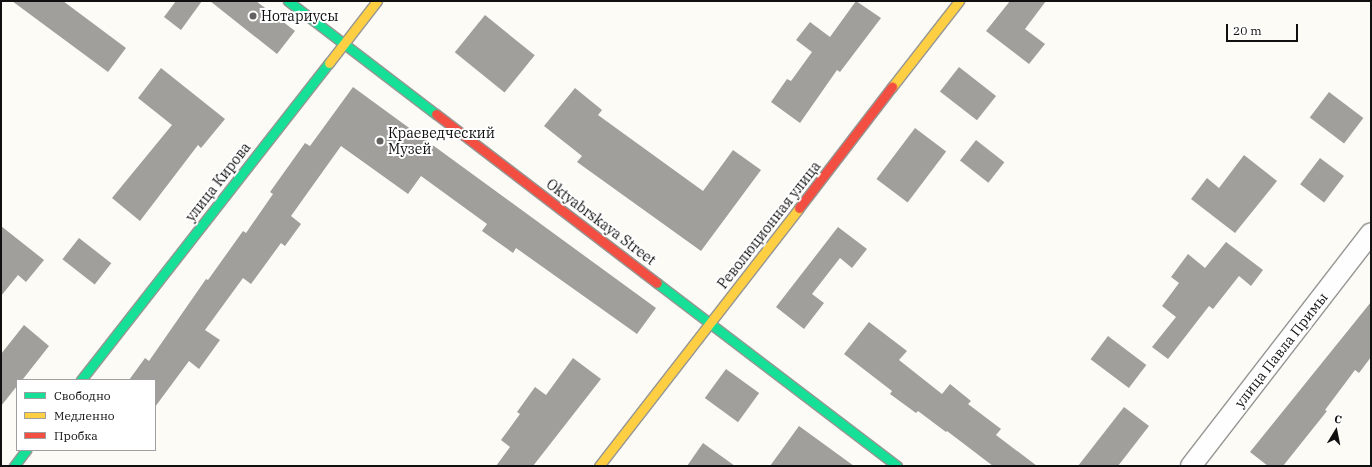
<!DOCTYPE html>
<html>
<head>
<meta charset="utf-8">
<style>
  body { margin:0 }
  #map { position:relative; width:1372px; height:467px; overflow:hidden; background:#fcfbf6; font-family:"IBM Plex Serif",serif }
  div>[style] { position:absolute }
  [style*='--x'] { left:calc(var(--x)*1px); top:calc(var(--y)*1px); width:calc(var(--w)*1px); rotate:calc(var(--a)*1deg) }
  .building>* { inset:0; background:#a09f9b; transform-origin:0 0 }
  .roads { filter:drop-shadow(1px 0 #969694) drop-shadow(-1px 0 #969694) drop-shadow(0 1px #969694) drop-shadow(0 -1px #969694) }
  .street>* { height:20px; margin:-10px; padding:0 10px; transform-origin:10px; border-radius:10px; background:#fffefe }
  .fast>* { height:9px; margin:-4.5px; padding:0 4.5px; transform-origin:4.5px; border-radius:4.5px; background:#16e098 }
  .slow>* { height:9px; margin:-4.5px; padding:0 4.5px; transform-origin:4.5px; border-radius:4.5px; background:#ffcf43 }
  .jam>* { height:9px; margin:-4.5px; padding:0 4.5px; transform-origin:4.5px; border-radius:4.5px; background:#f24e42 }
  .dots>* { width:11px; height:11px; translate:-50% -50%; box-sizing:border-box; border:2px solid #fff; border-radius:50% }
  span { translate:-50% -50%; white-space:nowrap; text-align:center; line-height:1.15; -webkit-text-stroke:4px #fff; paint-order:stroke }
  .poi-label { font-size:14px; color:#101010 }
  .left { translate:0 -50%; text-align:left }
  .street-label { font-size:14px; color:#101010 }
  .frame { position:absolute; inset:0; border:2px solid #101010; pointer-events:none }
  .legend { position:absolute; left:16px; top:379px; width:140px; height:72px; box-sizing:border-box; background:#fff; border:1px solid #9f9f9f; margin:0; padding:5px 7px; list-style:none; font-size:12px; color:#101010 }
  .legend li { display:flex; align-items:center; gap:8px; height:20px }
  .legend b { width:20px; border:1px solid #9f9f9f }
  .north { position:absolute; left:1316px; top:411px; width:40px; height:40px; -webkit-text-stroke:3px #fff; paint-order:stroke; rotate:10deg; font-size:11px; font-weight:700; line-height:16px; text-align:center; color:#101010 }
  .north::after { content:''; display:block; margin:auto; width:14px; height:18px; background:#101010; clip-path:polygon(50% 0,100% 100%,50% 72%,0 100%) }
  .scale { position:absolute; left:1226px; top:24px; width:72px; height:18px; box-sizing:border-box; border:2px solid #101010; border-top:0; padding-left:5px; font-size:12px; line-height:14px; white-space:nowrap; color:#101010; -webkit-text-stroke:3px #fff; paint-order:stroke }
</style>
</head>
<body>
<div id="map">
  <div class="building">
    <div style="clip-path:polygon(12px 1px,63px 1px,126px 48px,108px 72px)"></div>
    <div style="clip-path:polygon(176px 1px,202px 1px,181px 30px,164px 17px)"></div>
    <div style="clip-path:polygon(210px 1px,256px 1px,295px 31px,277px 54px)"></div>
    <div style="clip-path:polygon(856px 1px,881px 18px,840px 72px,837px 70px,800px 123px,771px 102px,787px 79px,791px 81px,812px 52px,796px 40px,810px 22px,830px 37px)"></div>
    <div style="clip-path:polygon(1010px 1px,1046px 1px,1025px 29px,1045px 44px,1029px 64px,986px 31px)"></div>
    <div style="left:485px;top:15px;width:64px;height:48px;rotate:39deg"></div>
    <div style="left:959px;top:67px;width:47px;height:31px;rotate:38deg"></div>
    <div style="clip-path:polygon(161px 68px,225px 119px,201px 148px,198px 145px,140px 221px,112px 198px,172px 125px,138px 98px)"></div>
    <div style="clip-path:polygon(353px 87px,656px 308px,637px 334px,516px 248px,513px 253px,482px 231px,487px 224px,421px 176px,408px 194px,341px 146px,291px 216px,301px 224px,285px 246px,281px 243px,251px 284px,243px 278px,205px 330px,220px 340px,199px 369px,189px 361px,155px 407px,155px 380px,129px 380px,145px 358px,149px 361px,206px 279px,208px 280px,243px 231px,246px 233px,273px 194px,270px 192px,305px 143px,310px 146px)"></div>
    <div style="clip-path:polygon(575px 88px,602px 110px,598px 115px,703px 191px,733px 150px,761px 170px,701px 251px,577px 162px,582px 156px,544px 126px)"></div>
    <div style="left:1329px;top:92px;width:43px;height:32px;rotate:37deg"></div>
    <div style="left:915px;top:128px;width:39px;height:64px;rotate:37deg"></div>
    <div style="left:976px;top:140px;width:36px;height:26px;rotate:38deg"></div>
    <div style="clip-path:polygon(1244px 155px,1277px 181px,1235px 233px,1191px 199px,1207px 178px,1219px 188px)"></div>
    <div style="left:1320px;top:158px;width:30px;height:33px;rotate:37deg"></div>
    <div style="clip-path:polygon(1px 226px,44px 260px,26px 282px,18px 275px,1px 296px)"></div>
    <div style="clip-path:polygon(838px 227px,867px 249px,852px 268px,840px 258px,812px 294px,824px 303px,804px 329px,776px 307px)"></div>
    <div style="left:79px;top:238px;width:41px;height:27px;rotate:38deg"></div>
    <div style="clip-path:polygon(1226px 242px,1263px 270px,1251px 286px,1239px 276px,1213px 309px,1209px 306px,1168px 359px,1152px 347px,1176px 317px,1162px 306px,1179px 283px,1171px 277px,1188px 254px,1205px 268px)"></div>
    <div style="clip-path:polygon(1371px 302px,1371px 357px,1359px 373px,1355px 370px,1325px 410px,1327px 411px,1283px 466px,1268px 466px,1250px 452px)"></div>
    <div style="clip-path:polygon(869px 322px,907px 351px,899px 360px,942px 394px,950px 384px,971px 401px,968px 404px,1001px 429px,996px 435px,1037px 466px,993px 466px,947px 431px,946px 432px,918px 411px,916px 413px,890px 394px,892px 391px,844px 354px)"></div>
    <div style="clip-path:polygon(24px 325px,49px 346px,23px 379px,17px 380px,17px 386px,1px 406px,1px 354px)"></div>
    <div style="left:1108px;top:336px;width:48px;height:29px;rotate:37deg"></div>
    <div style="clip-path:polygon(573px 358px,601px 379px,533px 466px,496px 466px,510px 447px,501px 440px,520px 414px,517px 412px,535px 387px,546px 395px)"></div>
    <div style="left:726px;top:369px;width:41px;height:36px;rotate:36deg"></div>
    <div style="clip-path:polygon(1124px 407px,1149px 426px,1118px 466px,1078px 466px)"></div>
    <div style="clip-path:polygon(799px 426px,854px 466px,770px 466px)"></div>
    <div style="clip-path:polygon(703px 443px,735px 466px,687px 466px)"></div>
  </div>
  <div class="roads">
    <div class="street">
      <div style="--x:1191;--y:466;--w:294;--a:-52.3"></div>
    </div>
    <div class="fast">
      <div style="--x:288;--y:1;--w:186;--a:37.4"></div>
      <div style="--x:657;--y:283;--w:302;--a:37.3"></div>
      <div style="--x:81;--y:380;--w:402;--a:-52"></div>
      <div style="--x:14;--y:466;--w:20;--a:-53"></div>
    </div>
    <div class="slow">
      <div style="--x:329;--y:63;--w:78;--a:-52.3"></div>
      <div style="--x:892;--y:87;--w:109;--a:-52.1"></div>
      <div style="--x:599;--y:466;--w:326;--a:-52.2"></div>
    </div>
    <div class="jam">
      <div style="--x:436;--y:114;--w:278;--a:37.4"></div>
      <div style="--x:799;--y:208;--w:153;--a:-52.5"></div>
    </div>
  </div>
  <div class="dots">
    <div style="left:253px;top:16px;background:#636260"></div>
    <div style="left:380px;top:141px;background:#636260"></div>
  </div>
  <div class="poi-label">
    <span class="left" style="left:261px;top:16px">Нотариусы</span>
    <span class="left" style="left:388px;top:141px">Краеведческий<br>Музей</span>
  </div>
  <div class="street-label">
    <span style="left:218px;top:182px;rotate:-52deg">улица Кирова</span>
    <span style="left:601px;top:222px;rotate:37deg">Oktyabrskaya Street</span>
    <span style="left:769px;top:225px;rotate:-52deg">Революционная улица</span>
    <span style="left:1281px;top:350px;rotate:-52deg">улица Павла Примы</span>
  </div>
  <div class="frame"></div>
  <ul class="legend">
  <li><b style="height:5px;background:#16e098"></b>Свободно</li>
  <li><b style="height:5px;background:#ffcf43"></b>Медленно</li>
  <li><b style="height:5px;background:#f24e42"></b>Пробка</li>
  </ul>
  <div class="north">С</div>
  <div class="scale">20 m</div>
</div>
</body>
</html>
